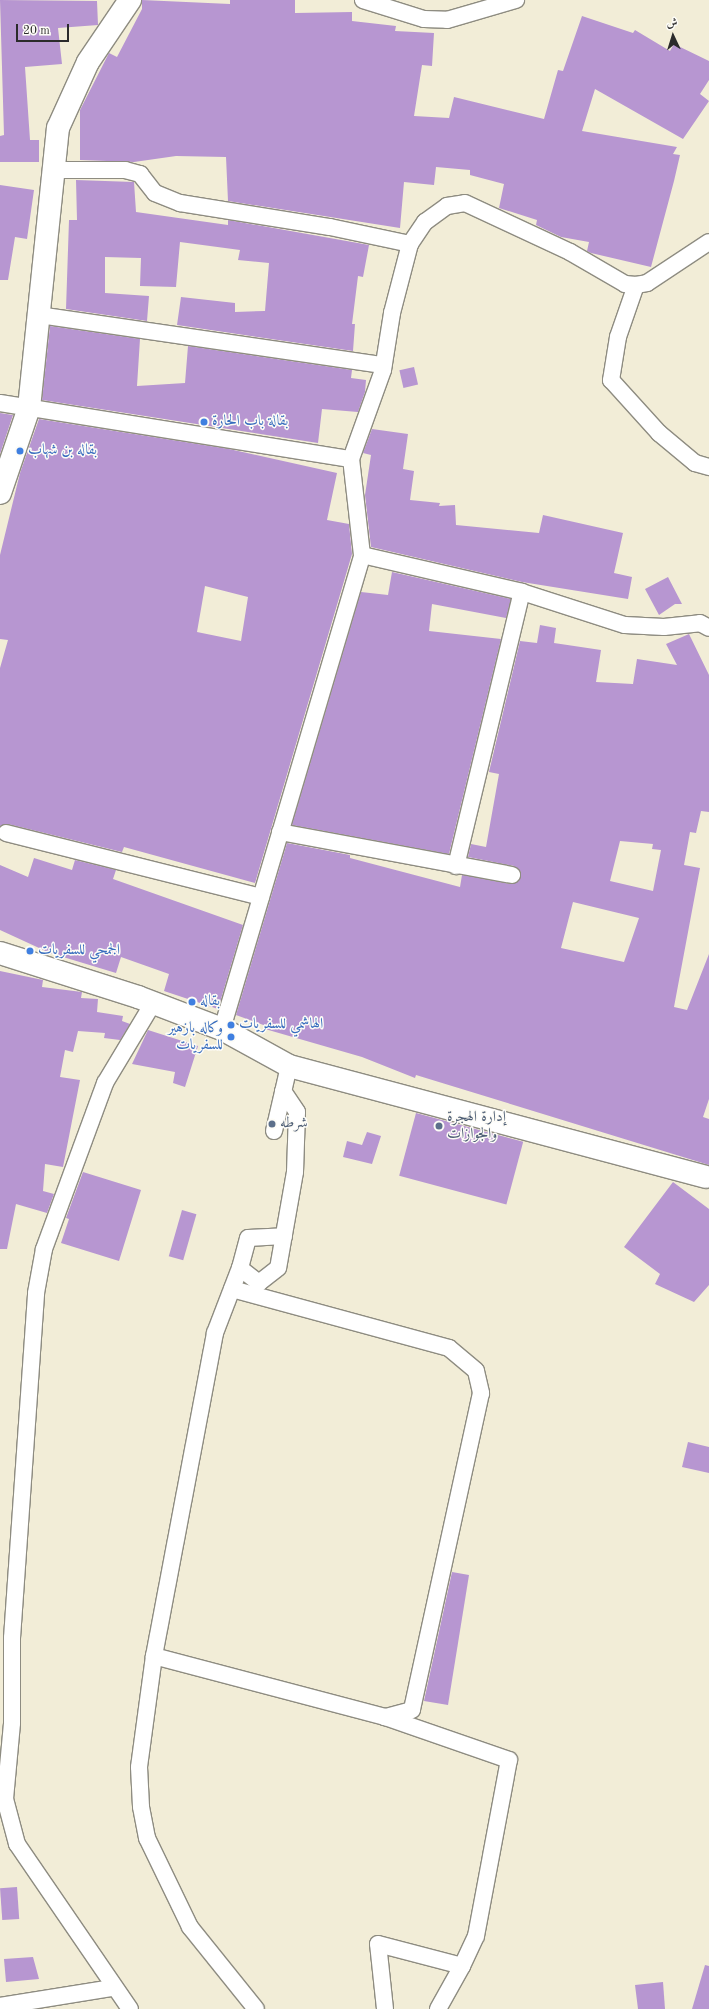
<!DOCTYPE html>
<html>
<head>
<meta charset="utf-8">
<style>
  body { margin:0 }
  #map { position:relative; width:709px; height:2009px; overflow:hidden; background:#f2edd7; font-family:"Old Standard TT",Amiri,serif }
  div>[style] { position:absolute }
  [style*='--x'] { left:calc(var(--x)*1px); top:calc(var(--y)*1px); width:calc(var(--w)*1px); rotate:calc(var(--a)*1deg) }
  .building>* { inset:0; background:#b796d1; transform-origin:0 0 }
  .roads { filter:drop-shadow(1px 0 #8e8c81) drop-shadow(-1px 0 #8e8c81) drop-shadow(0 1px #8e8c81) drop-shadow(0 -1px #8e8c81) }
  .street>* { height:16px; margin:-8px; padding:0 8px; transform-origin:8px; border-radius:8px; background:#fff }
  .secondary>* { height:22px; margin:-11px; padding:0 11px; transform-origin:11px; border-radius:11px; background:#fff }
  .dots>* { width:11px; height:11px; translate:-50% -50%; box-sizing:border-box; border:2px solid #fdfcf7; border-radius:50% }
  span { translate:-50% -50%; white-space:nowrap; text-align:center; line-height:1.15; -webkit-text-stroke:3px #fdfcf7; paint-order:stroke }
  .shop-label { font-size:15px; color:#366cbe }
  .left { translate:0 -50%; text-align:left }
  .right { translate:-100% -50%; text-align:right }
  .service-label { font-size:15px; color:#4e5e75 }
  .north { position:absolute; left:653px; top:16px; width:40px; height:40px; -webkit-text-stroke:3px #fdfcf7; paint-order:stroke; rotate:356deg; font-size:11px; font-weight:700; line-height:16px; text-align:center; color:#2b2b2b }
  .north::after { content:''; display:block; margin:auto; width:14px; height:18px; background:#2b2b2b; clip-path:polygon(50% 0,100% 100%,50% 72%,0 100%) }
  .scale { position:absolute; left:16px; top:24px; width:53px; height:18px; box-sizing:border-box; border:2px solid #2b2b2b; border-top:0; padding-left:5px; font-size:12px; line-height:14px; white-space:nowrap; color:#2b2b2b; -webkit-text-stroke:3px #fdfcf7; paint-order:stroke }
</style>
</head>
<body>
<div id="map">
  <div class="building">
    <div style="clip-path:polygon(0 0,97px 1px,98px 25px,58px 28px,62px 64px,25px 67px,30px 140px,39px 140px,39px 162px,0 162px,0 136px,4px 135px)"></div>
    <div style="clip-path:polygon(142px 0,230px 4px,230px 0,295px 0,295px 13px,352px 12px,352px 21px,396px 26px,395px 31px,434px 33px,432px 66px,422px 65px,414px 116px,449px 118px,454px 97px,544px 119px,558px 70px,563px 71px,582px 16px,633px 33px,635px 30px,670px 51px,674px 44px,709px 61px,709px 80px,700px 94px,709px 101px,683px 139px,595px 89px,582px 131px,677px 147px,673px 154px,680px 155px,674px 181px,651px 267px,591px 253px,587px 251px,589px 242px,561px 237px,536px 225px,537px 220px,499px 208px,504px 184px,470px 175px,470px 170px,436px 167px,434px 185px,404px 182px,400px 228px,228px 201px,226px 157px,176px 156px,134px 162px,80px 160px,80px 110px,109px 53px,117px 57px,142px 9px)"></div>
    <div style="clip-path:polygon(76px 180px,134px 182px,136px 212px,228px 225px,228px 220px,369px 245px,363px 277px,358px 276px,352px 324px,355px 324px,353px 351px,177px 325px,181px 297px,235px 303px,235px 312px,265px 311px,269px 263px,238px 260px,240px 250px,180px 242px,176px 287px,140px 286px,141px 258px,105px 257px,105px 293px,149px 296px,147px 321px,66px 309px,69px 220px,77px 220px)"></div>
    <div style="clip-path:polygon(0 185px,34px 190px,27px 239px,15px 237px,8px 280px,0 280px)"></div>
    <div style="clip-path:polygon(50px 326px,140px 339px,137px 386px,185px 383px,188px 346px,352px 370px,351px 378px,366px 380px,365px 392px,358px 412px,322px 409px,318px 443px,42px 400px)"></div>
    <div style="left:414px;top:367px;width:18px;height:15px;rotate:77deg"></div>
    <div style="clip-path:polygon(0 413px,13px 415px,0 454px)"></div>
    <div style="clip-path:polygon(evenodd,39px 419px,229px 449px,337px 473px,327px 520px,349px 524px,352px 554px,255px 883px,124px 847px,122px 852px,8px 824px,0 826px,0 668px,8px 640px,0 639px,0 555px,20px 473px,39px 419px,205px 586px,248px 597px,241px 641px,197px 632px,205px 586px)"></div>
    <div style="clip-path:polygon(372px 429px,408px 434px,403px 469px,414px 471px,410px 500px,440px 503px,439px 506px,455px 505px,456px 525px,539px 533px,543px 515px,623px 533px,614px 573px,632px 577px,628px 599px,522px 582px,371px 547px,365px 495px,371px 455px,363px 453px)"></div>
    <div style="clip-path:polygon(392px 572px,511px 599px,506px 618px,432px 604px,429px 631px,501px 639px,449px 854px,292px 825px,361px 592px,388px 595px)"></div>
    <div style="clip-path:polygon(668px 577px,682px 604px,675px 604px,659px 615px,645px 589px)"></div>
    <div style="clip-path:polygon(evenodd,540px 625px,556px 628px,554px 643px,601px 650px,596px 682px,633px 684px,637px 659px,677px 665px,666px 644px,689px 634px,709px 675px,709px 812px,701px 811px,696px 833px,690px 832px,684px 865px,700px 868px,674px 1007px,687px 1010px,709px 954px,709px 1099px,703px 1117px,709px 1119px,709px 1165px,416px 1075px,415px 1078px,362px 1057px,265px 1029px,266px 1026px,236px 1015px,287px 843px,350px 855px,350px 858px,460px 887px,462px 875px,510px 884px,519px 881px,521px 872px,514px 866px,468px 857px,471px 844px,486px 847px,499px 774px,489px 772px,520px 641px,537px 643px,540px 625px,620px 841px,653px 844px,652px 849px,661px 850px,653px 891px,610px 881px,620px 841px,540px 625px,573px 902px,639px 918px,624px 962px,561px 948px,573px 902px)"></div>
    <div style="clip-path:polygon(34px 858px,72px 870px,75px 860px,116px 870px,113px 879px,243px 925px,218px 1009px,164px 991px,169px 974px,121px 957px,116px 973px,50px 953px,0 930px,0 865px,28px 877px)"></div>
    <div style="clip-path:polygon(0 971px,43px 980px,42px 987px,82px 992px,81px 998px,98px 999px,97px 1012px,123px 1016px,122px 1021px,130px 1024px,120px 1040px,104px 1038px,105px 1033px,78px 1031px,73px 1052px,65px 1050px,60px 1077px,80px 1080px,63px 1167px,45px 1164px,43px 1191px,54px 1194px,47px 1213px,16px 1204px,7px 1249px,0 1249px)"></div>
    <div style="clip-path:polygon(148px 1030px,198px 1046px,185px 1087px,173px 1083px,175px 1072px,132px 1064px)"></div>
    <div style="left:416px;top:1113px;width:111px;height:65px;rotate:15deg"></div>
    <div style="clip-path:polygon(367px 1132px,381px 1136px,372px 1164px,343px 1157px,347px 1141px,362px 1145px)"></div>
    <div style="clip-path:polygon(83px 1172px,141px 1190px,119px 1261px,61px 1243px,69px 1219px,66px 1218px)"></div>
    <div style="clip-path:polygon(673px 1182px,709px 1209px,709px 1285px,694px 1302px,655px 1284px,660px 1274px,624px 1247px)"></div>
    <div style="left:182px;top:1210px;width:15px;height:48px;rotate:16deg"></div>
    <div style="clip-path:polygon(688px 1442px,709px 1447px,709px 1473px,682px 1467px)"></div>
    <div style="clip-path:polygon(452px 1572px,469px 1575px,448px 1705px,424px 1701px)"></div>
    <div style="left:17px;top:1887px;width:32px;height:17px;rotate:86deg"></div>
    <div style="clip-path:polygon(33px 1957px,39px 1979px,6px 1982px,4px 1959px)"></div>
    <div style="clip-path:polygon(705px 1965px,709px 1966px,709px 2009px,692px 2009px)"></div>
    <div style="clip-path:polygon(663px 1982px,665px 2009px,638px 2009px,635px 1985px)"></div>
  </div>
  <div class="roads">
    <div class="street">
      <div style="--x:363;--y:0;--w:64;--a:17.3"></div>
      <div style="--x:424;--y:19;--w:23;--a:2"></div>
      <div style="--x:447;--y:20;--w:72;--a:-16.2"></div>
      <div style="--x:54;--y:170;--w:71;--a:0"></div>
      <div style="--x:125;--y:170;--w:16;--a:15"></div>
      <div style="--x:140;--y:174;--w:24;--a:52"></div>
      <div style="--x:155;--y:193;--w:27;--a:22"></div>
      <div style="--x:180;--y:203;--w:152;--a:9.1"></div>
      <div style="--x:330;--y:227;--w:82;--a:12"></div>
      <div style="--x:636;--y:285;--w:55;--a:109.1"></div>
      <div style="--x:618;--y:337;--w:44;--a:99.2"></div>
      <div style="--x:611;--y:380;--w:72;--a:47.8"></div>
      <div style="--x:659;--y:433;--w:47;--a:39.8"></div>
      <div style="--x:695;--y:463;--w:15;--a:16"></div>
      <div style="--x:39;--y:315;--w:348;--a:8.3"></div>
      <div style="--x:0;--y:403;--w:355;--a:9.1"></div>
      <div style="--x:362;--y:555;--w:164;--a:13"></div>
      <div style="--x:522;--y:592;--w:108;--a:17.8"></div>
      <div style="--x:625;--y:625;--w:39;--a:3"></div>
      <div style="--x:664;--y:627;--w:36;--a:-6"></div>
      <div style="--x:700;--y:623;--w:10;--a:29"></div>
      <div style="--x:280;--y:832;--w:236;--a:10.5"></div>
      <div style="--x:6;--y:833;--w:263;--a:14.1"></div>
      <div style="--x:456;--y:866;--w:282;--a:-76.5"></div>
      <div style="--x:222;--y:1029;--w:494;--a:-73.5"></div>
      <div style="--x:362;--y:555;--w:97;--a:-96.5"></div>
      <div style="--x:351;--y:459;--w:95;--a:-70.2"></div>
      <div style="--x:383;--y:370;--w:58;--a:-81"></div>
      <div style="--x:392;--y:313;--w:71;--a:-75.4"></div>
      <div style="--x:410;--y:244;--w:27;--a:-56"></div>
      <div style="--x:425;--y:222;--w:27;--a:-36"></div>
      <div style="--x:447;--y:206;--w:18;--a:-9"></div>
      <div style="--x:465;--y:203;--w:116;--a:25"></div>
      <div style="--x:570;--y:252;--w:64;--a:30.2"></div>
      <div style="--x:625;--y:284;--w:11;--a:5"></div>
      <div style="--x:636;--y:285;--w:11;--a:-10"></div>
      <div style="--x:647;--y:283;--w:74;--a:-33.5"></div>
      <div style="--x:283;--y:1091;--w:25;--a:56"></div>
      <div style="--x:297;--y:1112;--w:60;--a:91.9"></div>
      <div style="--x:295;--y:1172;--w:97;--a:100"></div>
      <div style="--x:278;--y:1268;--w:24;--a:142"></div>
      <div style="--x:259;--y:1283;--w:24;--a:-142"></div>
      <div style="--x:240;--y:1268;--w:31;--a:-75"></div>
      <div style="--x:248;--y:1238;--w:36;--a:-3"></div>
      <div style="--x:274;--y:1131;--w:67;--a:-77"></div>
      <div style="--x:232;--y:1289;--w:225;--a:15.2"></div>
      <div style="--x:449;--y:1348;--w:35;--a:40"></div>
      <div style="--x:476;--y:1371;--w:23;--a:77"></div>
      <div style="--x:481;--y:1393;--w:324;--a:102.3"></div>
      <div style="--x:412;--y:1710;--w:28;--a:165"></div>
      <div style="--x:385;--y:1717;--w:239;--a:-165.2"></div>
      <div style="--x:154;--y:1656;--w:329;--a:-79.3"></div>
      <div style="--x:215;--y:1333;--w:70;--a:-69"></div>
      <div style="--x:154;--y:1656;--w:112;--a:97.7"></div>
      <div style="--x:139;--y:1767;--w:40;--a:87.1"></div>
      <div style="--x:141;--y:1807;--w:32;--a:79"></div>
      <div style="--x:147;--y:1838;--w:99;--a:64.2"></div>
      <div style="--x:190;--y:1927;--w:105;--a:51.2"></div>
      <div style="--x:0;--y:2006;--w:114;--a:-9.1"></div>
      <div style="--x:130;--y:2009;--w:200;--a:-124.4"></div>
      <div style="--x:17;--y:1844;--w:47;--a:-104.9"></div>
      <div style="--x:5;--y:1799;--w:76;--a:-84.7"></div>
      <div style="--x:12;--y:1723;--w:85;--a:-90"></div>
      <div style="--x:12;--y:1638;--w:346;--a:-86"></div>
      <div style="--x:36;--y:1293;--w:45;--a:-79.7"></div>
      <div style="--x:44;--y:1249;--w:177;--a:-69.8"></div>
      <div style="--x:105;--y:1083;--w:93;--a:-59"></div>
      <div style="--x:385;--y:2009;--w:65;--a:-96.1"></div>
      <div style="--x:378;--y:1944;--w:87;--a:14.7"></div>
      <div style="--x:462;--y:1966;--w:33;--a:-65"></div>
      <div style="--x:476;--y:1936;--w:179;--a:-79.4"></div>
      <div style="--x:509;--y:1760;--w:131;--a:-160.9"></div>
      <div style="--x:438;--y:2009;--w:49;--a:-60.8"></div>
    </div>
    <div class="secondary">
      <div style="--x:0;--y:493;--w:90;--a:-71.2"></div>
      <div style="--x:29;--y:408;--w:281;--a:-84.1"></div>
      <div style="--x:58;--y:128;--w:72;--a:-65.6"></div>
      <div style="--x:88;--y:62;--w:75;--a:-55.9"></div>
      <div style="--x:0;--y:953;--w:145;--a:17.7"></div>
      <div style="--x:138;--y:997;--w:90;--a:20.9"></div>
      <div style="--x:222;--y:1029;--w:77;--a:28.9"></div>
      <div style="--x:289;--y:1066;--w:431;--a:14.9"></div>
    </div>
  </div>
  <div class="dots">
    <div style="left:204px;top:422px;background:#3f7fe0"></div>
    <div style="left:20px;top:451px;background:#3f7fe0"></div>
    <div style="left:30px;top:951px;background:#3f7fe0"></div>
    <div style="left:192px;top:1002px;background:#3f7fe0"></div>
    <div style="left:231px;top:1025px;background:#3f7fe0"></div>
    <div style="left:231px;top:1037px;background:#3f7fe0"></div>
    <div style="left:272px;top:1124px;background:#5c6f8a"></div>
    <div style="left:439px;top:1126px;background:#5c6f8a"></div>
  </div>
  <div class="shop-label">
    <span class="left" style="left:212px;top:422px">بقالة باب الحارة</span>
    <span class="left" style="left:28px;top:451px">بقاله بن شهاب</span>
    <span class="left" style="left:38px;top:951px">الجمحي للسفريات</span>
    <span class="left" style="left:200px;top:1002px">بقاله</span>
    <span class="left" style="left:239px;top:1025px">الهاشمي للسفريات</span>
    <span class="right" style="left:223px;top:1037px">وكاله بازهير<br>للسفريات</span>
  </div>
  <div class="service-label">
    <span class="left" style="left:447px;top:1126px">إدارة الهجرة<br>والجوازات</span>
    <span class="left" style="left:280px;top:1124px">شرطه</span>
  </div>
  <div class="north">ش</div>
  <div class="scale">20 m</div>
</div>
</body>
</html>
